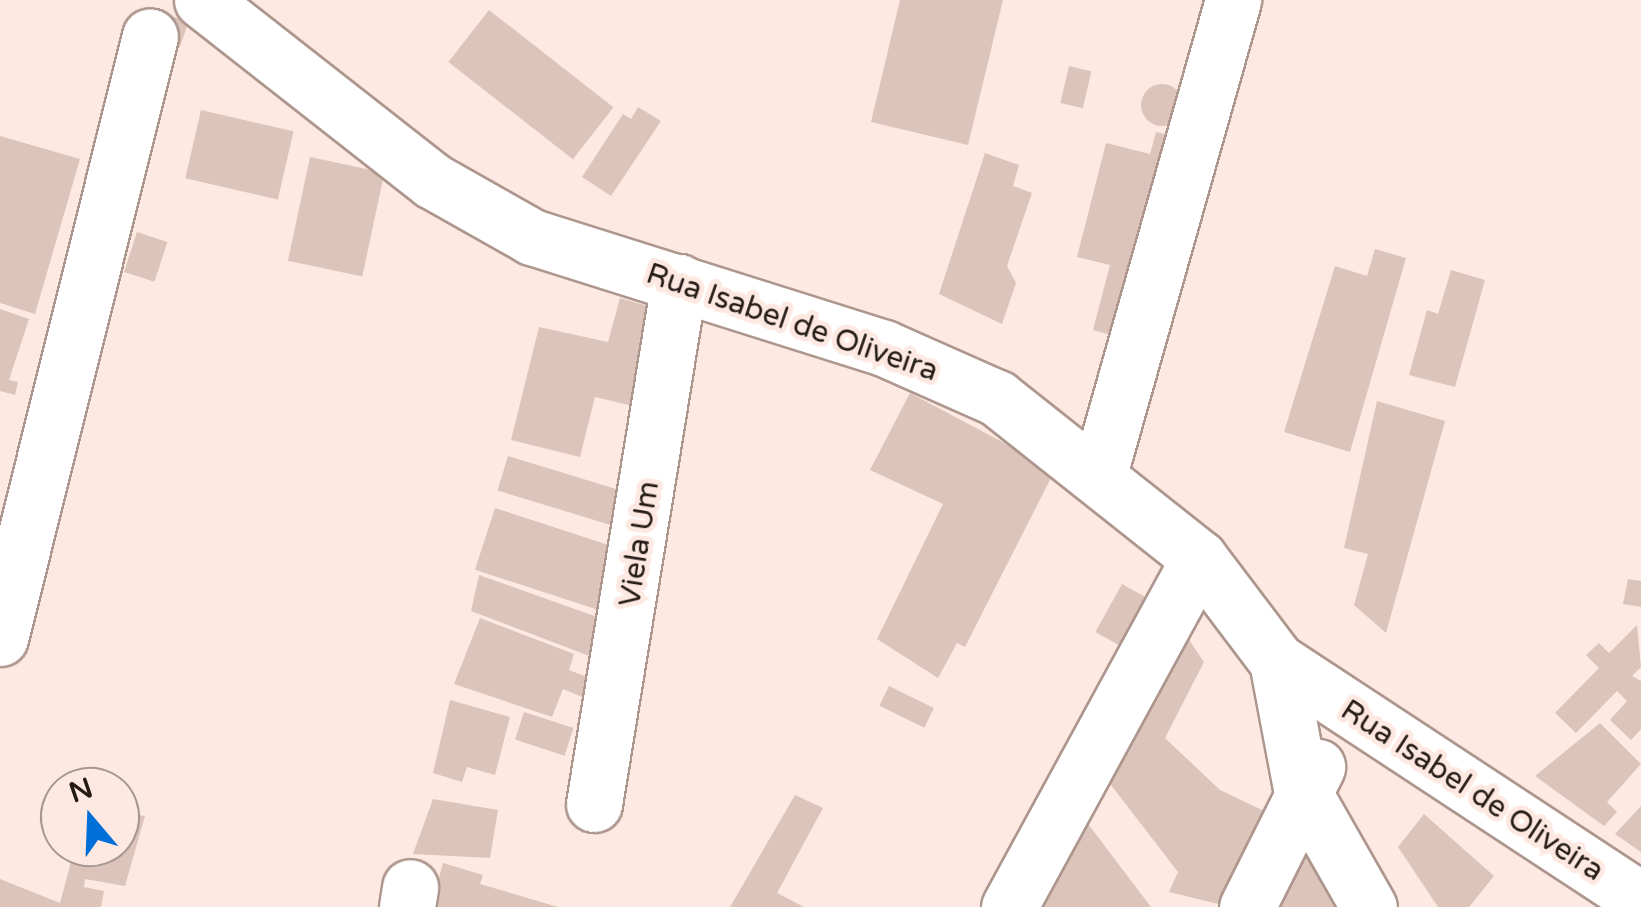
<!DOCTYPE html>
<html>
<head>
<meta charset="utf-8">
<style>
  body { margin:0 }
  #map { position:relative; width:1641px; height:907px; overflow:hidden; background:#fde9e1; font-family:"Varela Round",sans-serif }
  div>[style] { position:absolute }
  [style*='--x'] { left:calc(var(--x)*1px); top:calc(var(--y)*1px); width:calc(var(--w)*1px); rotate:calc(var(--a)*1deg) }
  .building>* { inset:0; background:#dcc4ba; transform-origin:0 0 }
  .round { border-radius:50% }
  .roads { filter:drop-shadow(2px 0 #ad968d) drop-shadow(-2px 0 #ad968d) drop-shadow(0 2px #ad968d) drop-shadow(0 -2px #ad968d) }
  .minor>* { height:55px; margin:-27.5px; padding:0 27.5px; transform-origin:27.5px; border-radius:27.5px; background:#fff }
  span { translate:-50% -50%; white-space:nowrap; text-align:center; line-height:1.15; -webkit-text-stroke:10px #fde9e1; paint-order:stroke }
  .street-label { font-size:30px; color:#241b17 }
  .north { position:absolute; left:40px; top:767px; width:100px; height:100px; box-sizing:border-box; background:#fde9e1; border:2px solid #a69790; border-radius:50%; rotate:341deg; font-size:28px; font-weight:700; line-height:40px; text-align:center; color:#241b17 }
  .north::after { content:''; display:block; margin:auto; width:35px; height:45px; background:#0070d8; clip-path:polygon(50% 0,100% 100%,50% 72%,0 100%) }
</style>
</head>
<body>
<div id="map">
  <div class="building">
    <div style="clip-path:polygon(900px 0,1003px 0,968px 145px,871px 122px)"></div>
    <div style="left:145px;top:7px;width:46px;height:26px;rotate:19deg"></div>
    <div style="left:489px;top:10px;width:158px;height:66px;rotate:38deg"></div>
    <div style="left:1069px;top:66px;width:23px;height:38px;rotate:13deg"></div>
    <div class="round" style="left:1141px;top:84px;width:42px;height:42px"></div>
    <div style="clip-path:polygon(638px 107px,661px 121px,611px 196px,582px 177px,623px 114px,631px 119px)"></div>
    <div style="left:201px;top:110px;width:95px;height:70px;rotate:13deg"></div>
    <div style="clip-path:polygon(1156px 132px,1178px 137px,1126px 339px,1093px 330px,1110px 265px,1077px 257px,1106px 143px,1150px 154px)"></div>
    <div style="clip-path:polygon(0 136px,80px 159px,35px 314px,0 303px)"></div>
    <div style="clip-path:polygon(985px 153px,1019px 165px,1013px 186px,1032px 193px,1007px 266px,1016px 283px,1002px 324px,939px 294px)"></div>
    <div style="left:310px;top:157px;width:76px;height:106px;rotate:12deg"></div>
    <div style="left:137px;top:232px;width:32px;height:42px;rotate:18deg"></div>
    <div style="clip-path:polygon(1375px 249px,1406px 258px,1350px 452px,1284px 432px,1335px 266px,1367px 276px)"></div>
    <div style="clip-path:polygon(1451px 270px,1485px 280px,1455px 387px,1409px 375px,1427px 310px,1438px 314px)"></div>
    <div style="clip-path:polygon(620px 298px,658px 309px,633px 406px,595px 397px,580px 457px,511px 440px,539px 327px,608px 342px)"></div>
    <div style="clip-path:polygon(0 309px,29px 319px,9px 380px,18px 382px,15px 395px,0 391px)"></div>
    <div style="clip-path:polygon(910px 393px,1055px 470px,965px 647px,957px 643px,938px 678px,877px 639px,943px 504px,870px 470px)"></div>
    <div style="clip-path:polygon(1377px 401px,1445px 421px,1386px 633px,1354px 605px,1368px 554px,1344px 548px)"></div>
    <div style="left:508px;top:456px;width:143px;height:36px;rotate:17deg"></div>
    <div style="left:495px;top:508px;width:130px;height:65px;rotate:18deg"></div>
    <div style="clip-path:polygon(479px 575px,614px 623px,605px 662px,471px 611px)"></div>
    <div style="clip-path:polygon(1628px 579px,1641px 581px,1641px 607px,1623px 604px)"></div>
    <div style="left:1122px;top:584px;width:35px;height:55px;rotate:29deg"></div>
    <div style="clip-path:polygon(480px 618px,574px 654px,569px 670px,600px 682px,594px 702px,563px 689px,552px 717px,454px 684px)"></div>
    <div style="clip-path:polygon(1178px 624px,1204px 662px,1165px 738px,1220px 790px,1277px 817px,1231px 907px,1169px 892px,1178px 872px,1097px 767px)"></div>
    <div style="clip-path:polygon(1637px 625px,1641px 667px,1632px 676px,1641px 681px,1641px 729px,1631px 740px,1610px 720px,1627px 701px,1617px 691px,1576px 733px,1555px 713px,1599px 668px,1586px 655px,1599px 643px,1609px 653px)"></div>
    <div style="left:889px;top:686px;width:50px;height:22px;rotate:26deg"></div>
    <div style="clip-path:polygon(450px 700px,510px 717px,495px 775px,467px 767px,462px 782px,433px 773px)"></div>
    <div style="left:524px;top:712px;width:52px;height:29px;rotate:18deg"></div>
    <div style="clip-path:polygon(1600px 723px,1641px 764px,1607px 802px,1617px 812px,1604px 826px,1535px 776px)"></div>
    <div style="clip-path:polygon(795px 795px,823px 808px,777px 893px,804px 907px,730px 907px)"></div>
    <div style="clip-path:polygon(433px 799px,498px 810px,490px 858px,413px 854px)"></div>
    <div style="clip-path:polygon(1641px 806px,1641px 852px,1615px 834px)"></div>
    <div style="clip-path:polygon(1076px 808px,1151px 907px,1028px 907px)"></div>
    <div style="clip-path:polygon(120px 812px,145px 816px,125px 886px,85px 879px,84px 887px,104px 891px,101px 907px,0 907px,0 879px,60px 903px,75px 847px,120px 847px)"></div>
    <div style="clip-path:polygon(1424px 814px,1494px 876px,1469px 907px,1438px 907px,1398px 847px)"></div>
    <div style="clip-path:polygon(1306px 829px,1361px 907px,1264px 907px)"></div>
    <div style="clip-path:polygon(443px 863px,483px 875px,480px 884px,558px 907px,431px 907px)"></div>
  </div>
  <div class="roads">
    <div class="minor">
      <div style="--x:202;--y:0;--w:293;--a:38.1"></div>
      <div style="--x:433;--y:181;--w:114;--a:29.5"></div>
      <div style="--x:532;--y:237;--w:369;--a:17.5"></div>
      <div style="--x:884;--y:348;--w:124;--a:23.9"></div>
      <div style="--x:997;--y:398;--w:258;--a:38.4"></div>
      <div style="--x:1199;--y:558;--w:129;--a:52.9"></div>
      <div style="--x:1277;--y:661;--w:435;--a:33.3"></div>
      <div style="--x:1099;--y:474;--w:493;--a:-74.2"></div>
      <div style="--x:0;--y:638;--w:620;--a:-76.01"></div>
      <div style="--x:1277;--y:661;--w:129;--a:79.3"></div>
      <div style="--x:1301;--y:788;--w:137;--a:60.3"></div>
      <div style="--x:594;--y:804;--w:529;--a:-80.75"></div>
      <div style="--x:407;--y:907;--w:20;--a:-81"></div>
      <div style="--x:1009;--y:907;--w:397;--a:-61.4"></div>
      <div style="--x:1247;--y:907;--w:157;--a:-63.4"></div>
    </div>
  </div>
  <div class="street-label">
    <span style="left:792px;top:323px;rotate:19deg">Rua Isabel de Oliveira</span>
    <span style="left:640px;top:544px;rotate:-81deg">Viela Um</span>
    <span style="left:1472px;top:791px;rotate:33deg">Rua Isabel de Oliveira</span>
  </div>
  <div class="north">N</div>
</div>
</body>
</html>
